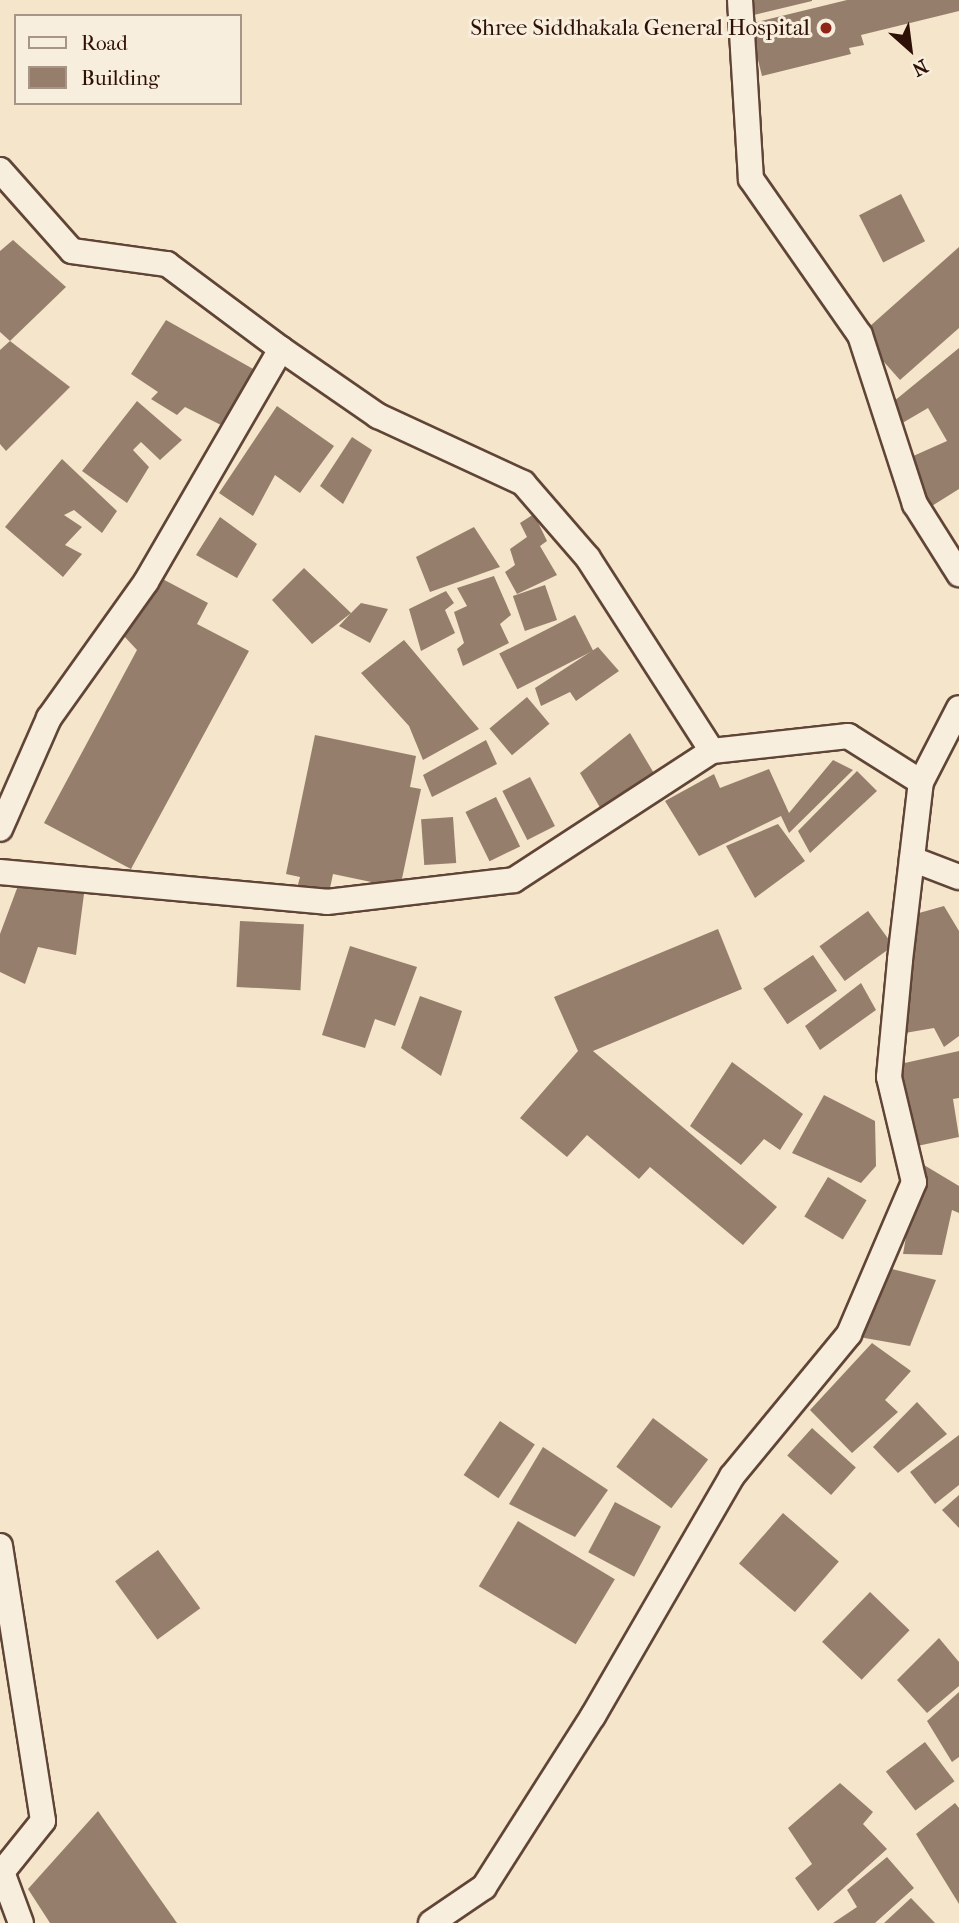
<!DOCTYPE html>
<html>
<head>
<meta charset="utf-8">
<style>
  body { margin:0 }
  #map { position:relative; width:959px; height:1923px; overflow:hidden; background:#f5e5ca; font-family:"IM FELL French Canon",serif }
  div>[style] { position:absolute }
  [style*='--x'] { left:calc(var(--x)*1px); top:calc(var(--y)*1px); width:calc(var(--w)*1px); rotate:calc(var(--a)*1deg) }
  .building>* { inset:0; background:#957f6c; transform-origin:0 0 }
  .roads { filter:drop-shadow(2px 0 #604537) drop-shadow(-2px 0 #604537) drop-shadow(0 2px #604537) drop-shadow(0 -2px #604537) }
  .minor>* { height:24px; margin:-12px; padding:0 12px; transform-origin:12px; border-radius:12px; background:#f8eedd }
  .dots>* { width:19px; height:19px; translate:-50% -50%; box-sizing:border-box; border:4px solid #f8eedd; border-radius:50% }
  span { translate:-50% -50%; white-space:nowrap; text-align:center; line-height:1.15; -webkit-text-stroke:6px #f8eedd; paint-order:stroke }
  .poi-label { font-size:23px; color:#2e1006 }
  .right { translate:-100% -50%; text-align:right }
  .legend { position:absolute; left:14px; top:14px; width:228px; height:91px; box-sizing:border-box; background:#f8eedd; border:2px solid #a79587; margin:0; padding:9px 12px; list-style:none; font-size:21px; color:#2e1006 }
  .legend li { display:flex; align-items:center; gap:14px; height:35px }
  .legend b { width:35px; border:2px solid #a79587 }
  .north { position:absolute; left:875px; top:14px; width:70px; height:70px; -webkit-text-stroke:5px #f8eedd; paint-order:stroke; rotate:152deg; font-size:19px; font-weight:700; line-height:28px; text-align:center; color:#2e1006 }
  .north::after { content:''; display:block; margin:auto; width:24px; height:32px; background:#2e1006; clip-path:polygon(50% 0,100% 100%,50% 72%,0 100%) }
</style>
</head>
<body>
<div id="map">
  <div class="building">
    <div style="clip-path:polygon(751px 0,812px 0,812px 1px,754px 15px)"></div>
    <div style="clip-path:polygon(847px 0,959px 0,959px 11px,861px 35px,864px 45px,849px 48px,851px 54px,762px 76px,749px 24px)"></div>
    <div style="left:901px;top:194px;width:53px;height:47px;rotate:63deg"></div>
    <div style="clip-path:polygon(13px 240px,66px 287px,10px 341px,0 332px,0 251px)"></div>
    <div style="clip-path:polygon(959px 247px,959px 328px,900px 380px,860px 335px)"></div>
    <div style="clip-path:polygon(166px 320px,255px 370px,223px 426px,185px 407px,177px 415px,151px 399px,158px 392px,131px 374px)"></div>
    <div style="clip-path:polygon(10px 341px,70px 387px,6px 451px,0 444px,0 350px)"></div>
    <div style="clip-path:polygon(959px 348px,959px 489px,927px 509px,911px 457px,947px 441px,928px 408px,899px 425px,893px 402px)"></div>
    <div style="clip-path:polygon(137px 401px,182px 440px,160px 460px,141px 442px,133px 450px,149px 467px,127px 503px,82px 471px)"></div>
    <div style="clip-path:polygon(277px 406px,334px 446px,300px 493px,275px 475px,253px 516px,219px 493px)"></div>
    <div style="clip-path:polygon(352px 437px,372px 450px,343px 504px,320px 486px)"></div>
    <div style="clip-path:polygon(62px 459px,117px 511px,102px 533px,74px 510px,64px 515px,82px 527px,65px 545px,82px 554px,63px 577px,5px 527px)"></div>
    <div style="clip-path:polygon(534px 514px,547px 541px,540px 546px,557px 575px,517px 594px,505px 572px,515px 565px,510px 549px,527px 537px,520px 523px)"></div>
    <div style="clip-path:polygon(220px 517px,257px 544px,237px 578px,196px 555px)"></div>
    <div style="clip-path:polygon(474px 527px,500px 567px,430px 592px,416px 557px)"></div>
    <div style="clip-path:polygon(304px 568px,351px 613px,361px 603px,388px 609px,370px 643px,339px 626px,351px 613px,312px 644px,272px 600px)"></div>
    <div style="clip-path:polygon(155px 575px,208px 603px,197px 624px,249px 651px,131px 869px,44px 823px,137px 650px,123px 635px)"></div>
    <div style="clip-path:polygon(494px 576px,511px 615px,500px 624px,509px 643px,463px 666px,457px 649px,464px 643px,454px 612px,467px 606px,457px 588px)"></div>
    <div style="left:545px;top:585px;width:37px;height:34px;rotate:71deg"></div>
    <div style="clip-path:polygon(446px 591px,454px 603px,445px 610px,455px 633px,421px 651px,409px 609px)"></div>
    <div style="left:575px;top:615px;width:40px;height:85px;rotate:63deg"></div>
    <div style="clip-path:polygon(404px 640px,479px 729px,423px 760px,409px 726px,361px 673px)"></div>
    <div style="clip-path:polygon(598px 647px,619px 671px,576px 701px,570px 692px,541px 706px,535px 688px)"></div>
    <div style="left:527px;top:697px;width:35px;height:49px;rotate:50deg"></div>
    <div style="clip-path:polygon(630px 733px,655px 775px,602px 811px,580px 773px)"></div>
    <div style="clip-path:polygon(315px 735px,416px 756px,410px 787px,421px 789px,400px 888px,333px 874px,327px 902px,295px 896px,300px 877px,286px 874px)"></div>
    <div style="clip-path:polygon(486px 740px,497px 764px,432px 797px,423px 775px)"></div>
    <div style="clip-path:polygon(833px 760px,853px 770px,789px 833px,781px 816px,699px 856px,665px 801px,714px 774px,720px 788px,769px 769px,789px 813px)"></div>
    <div style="clip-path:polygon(857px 771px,877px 791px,810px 853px,798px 831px)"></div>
    <div style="left:530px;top:777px;width:55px;height:31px;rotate:63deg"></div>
    <div style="left:496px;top:797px;width:55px;height:34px;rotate:64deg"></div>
    <div style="left:453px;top:817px;width:46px;height:32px;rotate:86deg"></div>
    <div style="clip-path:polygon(778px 824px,805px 861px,755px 898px,726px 846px)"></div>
    <div style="clip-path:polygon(19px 883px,84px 894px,76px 955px,38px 947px,25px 984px,0 972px,0 934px)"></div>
    <div style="clip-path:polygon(944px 906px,959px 931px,959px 1036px,944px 1047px,934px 1028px,899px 1034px,919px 913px)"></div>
    <div style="left:868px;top:911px;width:43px;height:60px;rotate:54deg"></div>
    <div style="left:240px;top:921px;width:64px;height:66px;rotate:3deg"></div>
    <div style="clip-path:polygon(718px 929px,742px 989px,593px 1051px,777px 1207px,743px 1245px,650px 1167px,639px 1179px,587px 1135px,567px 1157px,520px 1118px,578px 1051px,554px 997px)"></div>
    <div style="clip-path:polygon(350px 946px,417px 967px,395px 1026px,375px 1019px,365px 1048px,322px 1035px)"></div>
    <div style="left:813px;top:955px;width:43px;height:60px;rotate:56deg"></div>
    <div style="clip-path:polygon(861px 983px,876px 1010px,820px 1050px,805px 1026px)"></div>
    <div style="clip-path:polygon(420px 996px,462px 1011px,441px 1076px,401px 1048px)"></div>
    <div style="clip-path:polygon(959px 1051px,959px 1098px,953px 1099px,959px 1137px,908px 1148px,891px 1066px)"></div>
    <div style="clip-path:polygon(732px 1062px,803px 1114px,780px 1150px,764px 1139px,741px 1165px,690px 1126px)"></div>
    <div style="clip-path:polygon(824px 1095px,875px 1121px,876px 1166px,861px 1183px,792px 1153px)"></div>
    <div style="clip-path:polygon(919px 1162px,959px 1186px,959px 1213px,952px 1210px,942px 1255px,903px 1254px)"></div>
    <div style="left:828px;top:1177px;width:45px;height:46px;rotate:31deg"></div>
    <div style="clip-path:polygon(888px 1268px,936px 1280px,910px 1346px,859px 1337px)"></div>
    <div style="clip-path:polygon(872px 1343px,911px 1371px,885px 1400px,898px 1412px,852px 1453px,810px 1410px)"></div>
    <div style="clip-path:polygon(917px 1402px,947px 1434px,898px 1473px,873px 1447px)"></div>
    <div style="left:653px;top:1418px;width:69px;height:61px;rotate:37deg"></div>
    <div style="left:500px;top:1421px;width:42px;height:65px;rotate:34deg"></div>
    <div style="left:812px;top:1428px;width:59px;height:37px;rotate:42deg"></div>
    <div style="clip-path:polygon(959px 1435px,959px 1485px,935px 1504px,910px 1472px)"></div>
    <div style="clip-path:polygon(543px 1447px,608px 1490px,575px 1537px,509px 1504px)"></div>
    <div style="clip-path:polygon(959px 1495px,959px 1528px,942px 1510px)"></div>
    <div style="left:615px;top:1502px;width:52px;height:57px;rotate:28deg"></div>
    <div style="left:783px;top:1513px;width:74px;height:67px;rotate:41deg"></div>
    <div style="left:518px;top:1521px;width:113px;height:76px;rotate:31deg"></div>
    <div style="left:158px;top:1550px;width:72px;height:53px;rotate:54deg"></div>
    <div style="left:870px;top:1592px;width:55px;height:69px;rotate:44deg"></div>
    <div style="clip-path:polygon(939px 1638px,959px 1662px,959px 1686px,927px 1713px,897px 1680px)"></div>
    <div style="clip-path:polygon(959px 1692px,959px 1757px,952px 1762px,927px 1721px)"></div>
    <div style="left:925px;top:1742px;width:49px;height:49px;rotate:53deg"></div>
    <div style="clip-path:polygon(840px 1783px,873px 1812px,863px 1824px,887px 1849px,818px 1911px,795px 1878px,812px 1864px,788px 1828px)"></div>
    <div style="clip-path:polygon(955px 1803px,959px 1808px,959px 1904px,916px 1834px)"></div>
    <div style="clip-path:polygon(98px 1811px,177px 1923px,50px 1923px,28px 1889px)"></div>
    <div style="clip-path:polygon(887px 1857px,914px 1888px,875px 1923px,833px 1923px,857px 1907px,847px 1890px)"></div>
    <div style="clip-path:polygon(911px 1898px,935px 1923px,884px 1923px)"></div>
  </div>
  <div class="roads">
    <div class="minor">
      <div style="--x:740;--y:0;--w:179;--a:86.5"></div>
      <div style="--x:751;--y:179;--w:190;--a:55.1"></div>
      <div style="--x:860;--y:335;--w:178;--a:72"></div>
      <div style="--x:915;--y:504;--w:83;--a:57.8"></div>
      <div style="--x:0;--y:170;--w:108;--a:48.4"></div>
      <div style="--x:72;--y:251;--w:96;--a:7.8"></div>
      <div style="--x:167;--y:264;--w:142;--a:36.7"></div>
      <div style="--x:281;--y:349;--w:269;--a:120.1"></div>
      <div style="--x:146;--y:582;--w:167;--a:125.5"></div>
      <div style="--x:49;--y:718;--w:121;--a:113.8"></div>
      <div style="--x:281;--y:349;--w:118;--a:34.6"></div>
      <div style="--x:378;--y:416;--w:160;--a:24.8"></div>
      <div style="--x:523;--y:483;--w:99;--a:49.1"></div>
      <div style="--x:588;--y:558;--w:229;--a:57.3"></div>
      <div style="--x:712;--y:751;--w:137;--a:-6.3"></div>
      <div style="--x:848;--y:736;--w:86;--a:32.2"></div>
      <div style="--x:912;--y:859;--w:50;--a:21"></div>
      <div style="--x:0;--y:872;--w:328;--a:5.2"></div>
      <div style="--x:327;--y:902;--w:188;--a:-6.7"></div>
      <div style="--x:514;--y:880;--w:236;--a:-33.1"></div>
      <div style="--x:0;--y:1546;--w:278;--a:81.1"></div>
      <div style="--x:43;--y:1821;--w:65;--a:128.8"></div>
      <div style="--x:2;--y:1872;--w:54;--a:69.6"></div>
      <div style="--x:431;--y:1923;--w:64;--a:-34.2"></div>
      <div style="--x:484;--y:1887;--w:203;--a:-57.5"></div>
      <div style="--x:593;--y:1716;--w:277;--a:-59.9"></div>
      <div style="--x:732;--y:1476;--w:184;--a:-50.5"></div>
      <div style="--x:849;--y:1334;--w:165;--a:-66.8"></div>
      <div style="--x:914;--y:1182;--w:108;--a:-103.4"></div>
      <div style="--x:889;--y:1077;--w:118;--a:-84.6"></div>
      <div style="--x:900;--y:960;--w:179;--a:-83.3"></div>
      <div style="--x:921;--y:782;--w:83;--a:-62.8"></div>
    </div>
  </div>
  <div class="dots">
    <div style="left:826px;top:28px;background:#8f2418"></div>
  </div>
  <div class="poi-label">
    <span class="right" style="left:810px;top:28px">Shree Siddhakala General Hospital</span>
  </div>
  <ul class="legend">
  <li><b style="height:9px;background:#f8eedd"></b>Road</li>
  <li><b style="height:19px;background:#957f6c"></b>Building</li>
  </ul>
  <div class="north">N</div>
</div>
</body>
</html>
